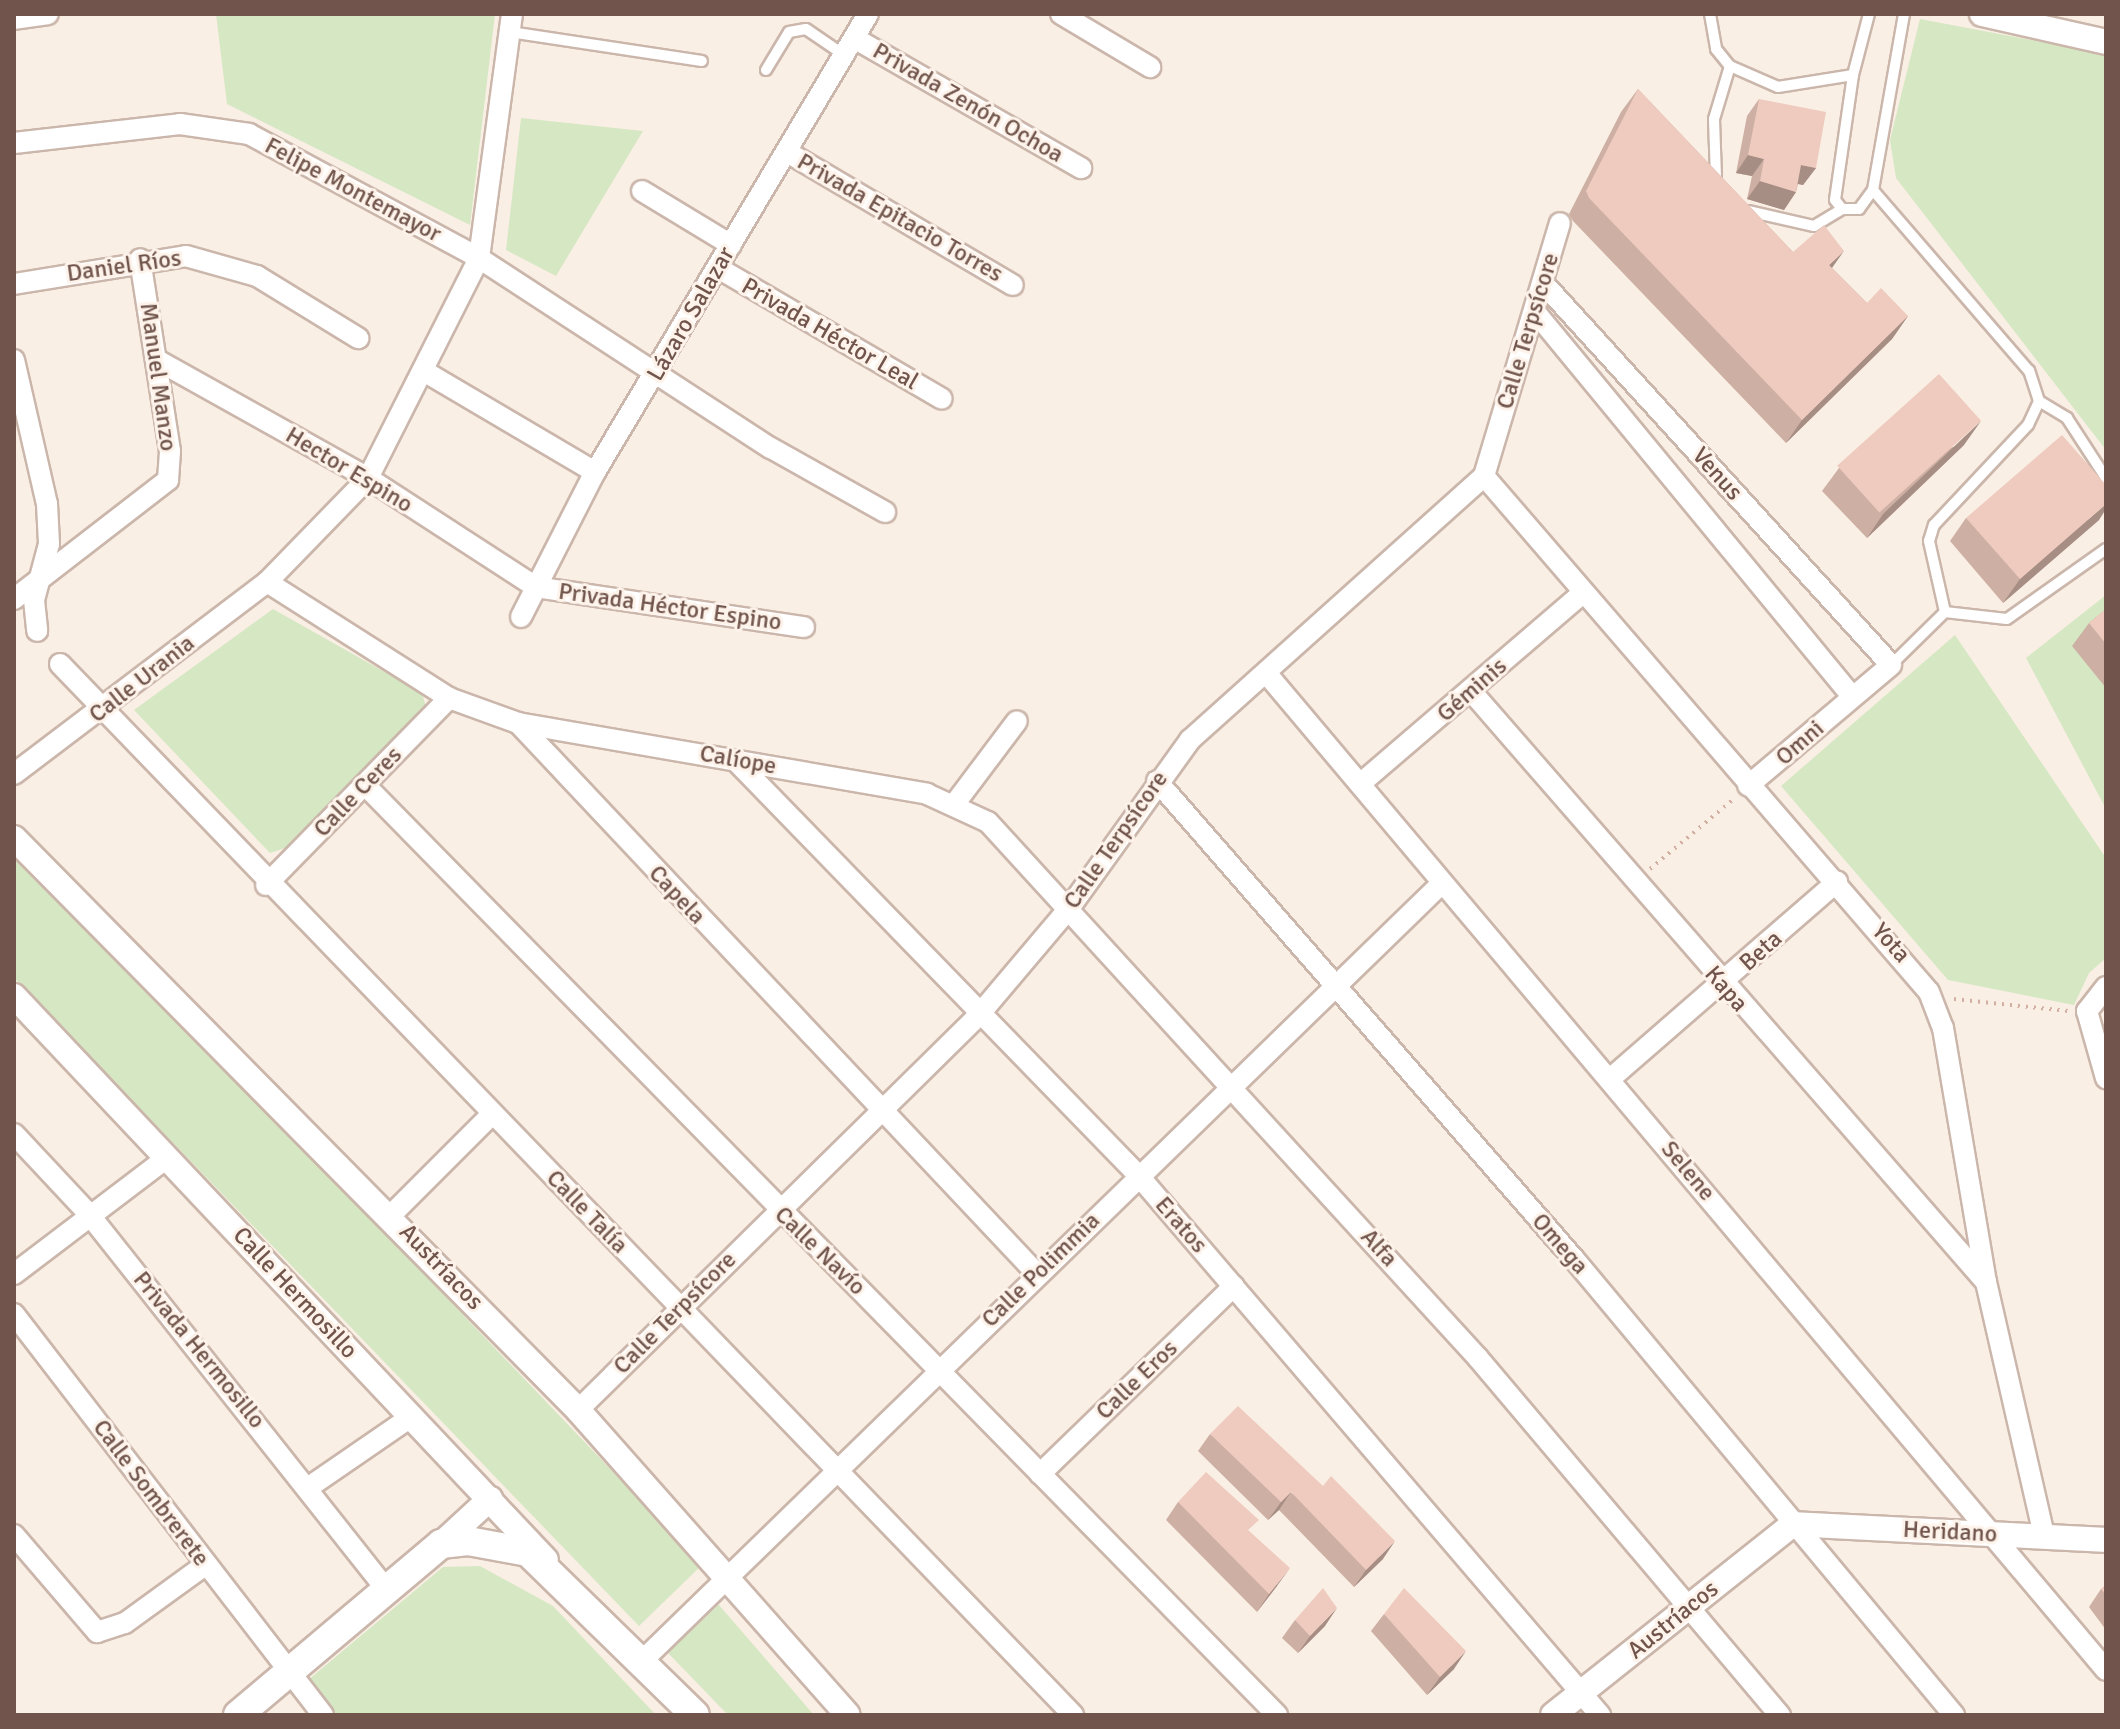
<!DOCTYPE html>
<html>
<head>
<meta charset="utf-8">
<style>
  body { margin:0 }
  #map { position:relative; width:2120px; height:1729px; overflow:hidden; background:#faefe4; font-family:Signika,sans-serif }
  div>[style] { position:absolute }
  [style*='--x'] { left:calc(var(--x)*1px); top:calc(var(--y)*1px); width:calc(var(--w)*1px); rotate:calc(var(--a)*1deg) }
  .green>* { inset:0; background:#d6e7c4 }
  .path>* { height:4px; margin-top:-2px; transform-origin:0; background:repeating-linear-gradient(90deg,#d2afa1 0 2px,transparent 0 8px) }
  .roads { filter:drop-shadow(2px 0 #cbb6ab) drop-shadow(-2px 0 #cbb6ab) drop-shadow(0 2px #cbb6ab) drop-shadow(0 -2px #cbb6ab) }
  .service>* { height:10px; margin:-5px; padding:0 5px; transform-origin:5px; border-radius:5px; background:#fff }
  .minor>* { height:20px; margin:-10px; padding:0 10px; transform-origin:10px; border-radius:10px; background:#fff }
  .tertiary>* { height:24px; margin:-12px; padding:0 12px; transform-origin:12px; border-radius:12px; background:#fff }
  .secondary>* { height:28px; margin:-14px; padding:0 14px; transform-origin:14px; border-radius:14px; background:#fff }
  .wall>* { inset:0; background:#cdafa3 }
  .shaded-wall>* { inset:0; background:#a78e85 }
  .building>* { inset:0; background:#eecbbe; transform-origin:0 0 }
  span { translate:-50% -50%; white-space:nowrap; text-align:center; line-height:1.15; -webkit-text-stroke:6px #fdf3ea; paint-order:stroke }
  .street-label { font-size:24px; color:#71554c }
  .frame { position:absolute; inset:0; border:16px solid #71554c; pointer-events:none }
</style>
</head>
<body>
<div id="map">
  <div class="green">
    <div style="clip-path:polygon(216px 14px,495px 14px,470px 225px,227px 104px)"></div>
    <div style="clip-path:polygon(1920px 19px,2106px 54px,2106px 450px,1896px 178px,1890px 140px)"></div>
    <div style="clip-path:polygon(521px 118px,643px 131px,556px 276px,506px 250px)"></div>
    <div style="clip-path:polygon(2106px 595px,2106px 809px,2026px 658px)"></div>
    <div style="clip-path:polygon(273px 609px,422px 693px,427px 710px,288px 847px,270px 853px,134px 710px)"></div>
    <div style="clip-path:polygon(1955px 635px,2106px 858px,2106px 958px,2089px 973px,2074px 1005px,1948px 980px,1781px 786px)"></div>
    <div style="clip-path:polygon(14px 859px,48px 880px,702px 1565px,639px 1626px,14px 978px)"></div>
    <div style="clip-path:polygon(480px 1566px,553px 1606px,656px 1715px,334px 1715px,308px 1680px,443px 1567px)"></div>
    <div style="clip-path:polygon(718px 1605px,719px 1605px,814px 1715px,728px 1715px,668px 1653px)"></div>
  </div>
  <div class="path">
    <div style="--x:1650;--y:869;--w:111;--a:-39.9"></div>
    <div style="--x:1954;--y:999;--w:115;--a:6"></div>
  </div>
  <div class="roads">
    <div class="service">
      <div style="--x:1710;--y:14;--w:36;--a:80"></div>
      <div style="--x:1716;--y:49;--w:22;--a:51"></div>
      <div style="--x:1730;--y:66;--w:52;--a:23.6"></div>
      <div style="--x:1778;--y:87;--w:76;--a:-9.1"></div>
      <div style="--x:1853;--y:75;--w:63;--a:-75.3"></div>
      <div style="--x:510;--y:32;--w:194;--a:8.6"></div>
      <div style="--x:766;--y:70;--w:44;--a:-58.8"></div>
      <div style="--x:789;--y:32;--w:17;--a:-10"></div>
      <div style="--x:806;--y:29;--w:46;--a:34.4"></div>
      <div style="--x:1853;--y:75;--w:126;--a:98.2"></div>
      <div style="--x:1835;--y:200;--w:11;--a:52"></div>
      <div style="--x:1842;--y:209;--w:17;--a:0"></div>
      <div style="--x:1859;--y:209;--w:24;--a:-54"></div>
      <div style="--x:1716;--y:177;--w:58;--a:-92"></div>
      <div style="--x:1714;--y:119;--w:55;--a:-73.2"></div>
      <div style="--x:1748;--y:211;--w:68;--a:12.8"></div>
      <div style="--x:1814;--y:226;--w:33;--a:-31"></div>
      <div style="--x:2039;--y:401;--w:33;--a:31"></div>
      <div style="--x:2067;--y:418;--w:72;--a:57"></div>
      <div style="--x:1945;--y:612;--w:62;--a:6.4"></div>
      <div style="--x:2007;--y:619;--w:121;--a:-35.3"></div>
      <div style="--x:1891;--y:665;--w:76;--a:-44.5"></div>
      <div style="--x:1945;--y:612;--w:73;--a:-102.7"></div>
      <div style="--x:1929;--y:541;--w:17;--a:-73"></div>
      <div style="--x:1934;--y:525;--w:137;--a:-46.8"></div>
      <div style="--x:2028;--y:425;--w:26;--a:-65"></div>
      <div style="--x:2039;--y:401;--w:32;--a:-108"></div>
      <div style="--x:2029;--y:371;--w:239;--a:-130.8"></div>
      <div style="--x:1873;--y:190;--w:179;--a:-80"></div>
    </div>
    <div class="minor">
      <div style="--x:1061;--y:14;--w:104;--a:30.8"></div>
      <div style="--x:14;--y:19;--w:34;--a:-8"></div>
      <div style="--x:854;--y:38;--w:262;--a:29.8"></div>
      <div style="--x:14;--y:143;--w:167;--a:-6.5"></div>
      <div style="--x:180;--y:124;--w:70;--a:8.2"></div>
      <div style="--x:249;--y:134;--w:261;--a:28.3"></div>
      <div style="--x:479;--y:258;--w:348;--a:33.1"></div>
      <div style="--x:771;--y:448;--w:131;--a:29.3"></div>
      <div style="--x:787;--y:152;--w:262;--a:30.5"></div>
      <div style="--x:642;--y:191;--w:104;--a:31.2"></div>
      <div style="--x:718;--y:268;--w:259;--a:30.3"></div>
      <div style="--x:14;--y:284;--w:174;--a:-9.2"></div>
      <div style="--x:186;--y:256;--w:74;--a:15.7"></div>
      <div style="--x:257;--y:276;--w:119;--a:31.5"></div>
      <div style="--x:1544;--y:284;--w:515;--a:47.67"></div>
      <div style="--x:1891;--y:665;--w:187;--a:139.8"></div>
      <div style="--x:1536;--y:313;--w:497;--a:50.5"></div>
      <div style="--x:14;--y:360;--w:148;--a:77.1"></div>
      <div style="--x:47;--y:504;--w:40;--a:87.1"></div>
      <div style="--x:49;--y:544;--w:58;--a:105"></div>
      <div style="--x:34;--y:600;--w:31;--a:84"></div>
      <div style="--x:157;--y:360;--w:242;--a:29.2"></div>
      <div style="--x:368;--y:478;--w:200;--a:33"></div>
      <div style="--x:536;--y:587;--w:271;--a:8.5"></div>
      <div style="--x:427;--y:373;--w:195;--a:30.5"></div>
      <div style="--x:1484;--y:476;--w:681;--a:49.23"></div>
      <div style="--x:1929;--y:992;--w:39;--a:69"></div>
      <div style="--x:1943;--y:1028;--w:258;--a:80.4"></div>
      <div style="--x:1986;--y:1282;--w:260;--a:77.1"></div>
      <div style="--x:267;--y:582;--w:216;--a:32.5"></div>
      <div style="--x:449;--y:698;--w:73;--a:19.9"></div>
      <div style="--x:518;--y:723;--w:757;--a:46.71"></div>
      <div style="--x:14;--y:599;--w:195;--a:-37.7"></div>
      <div style="--x:168;--y:480;--w:29;--a:-86"></div>
      <div style="--x:170;--y:451;--w:194;--a:-98.9"></div>
      <div style="--x:521;--y:617;--w:163;--a:-63"></div>
      <div style="--x:595;--y:472;--w:533;--a:-59.2"></div>
      <div style="--x:60;--y:664;--w:1460;--a:46.05"></div>
      <div style="--x:1267;--y:674;--w:1302;--a:49.89"></div>
      <div style="--x:1471;--y:691;--w:784;--a:48.93"></div>
      <div style="--x:518;--y:723;--w:415;--a:9.8"></div>
      <div style="--x:927;--y:794;--w:67;--a:24.7"></div>
      <div style="--x:988;--y:822;--w:726;--a:47.57"></div>
      <div style="--x:1478;--y:1358;--w:468;--a:49.8"></div>
      <div style="--x:735;--y:760;--w:578;--a:45.84"></div>
      <div style="--x:1138;--y:1175;--w:711;--a:49.45"></div>
      <div style="--x:14;--y:774;--w:318;--a:-37.2"></div>
      <div style="--x:267;--y:582;--w:145;--a:-45.8"></div>
      <div style="--x:368;--y:478;--w:246;--a:-63.2"></div>
      <div style="--x:479;--y:258;--w:246;--a:-82.3"></div>
      <div style="--x:1157;--y:781;--w:634;--a:48.9"></div>
      <div style="--x:1574;--y:1259;--w:594;--a:50.19"></div>
      <div style="--x:1360;--y:784;--w:292;--a:-40.6"></div>
      <div style="--x:365;--y:785;--w:1303;--a:45.56"></div>
      <div style="--x:956;--y:802;--w:101;--a:-53"></div>
      <div style="--x:266;--y:885;--w:262;--a:-45.6"></div>
      <div style="--x:2106;--y:987;--w:31;--a:128"></div>
      <div style="--x:2087;--y:1011;--w:70;--a:74.2"></div>
      <div style="--x:1610;--y:1079;--w:301;--a:-41"></div>
      <div style="--x:14;--y:1134;--w:108;--a:46.9"></div>
      <div style="--x:88;--y:1213;--w:478;--a:51.6"></div>
      <div style="--x:391;--y:1215;--w:143;--a:-45"></div>
      <div style="--x:14;--y:1274;--w:193;--a:-37.2"></div>
      <div style="--x:14;--y:1314;--w:506;--a:52.38"></div>
      <div style="--x:578;--y:1410;--w:561;--a:-44.57"></div>
      <div style="--x:978;--y:1016;--w:143;--a:-49.8"></div>
      <div style="--x:1070;--y:907;--w:206;--a:-54.3"></div>
      <div style="--x:1190;--y:740;--w:395;--a:-41.9"></div>
      <div style="--x:1484;--y:476;--w:264;--a:-73.3"></div>
      <div style="--x:1040;--y:1474;--w:270;--a:-44.1"></div>
      <div style="--x:309;--y:1487;--w:124;--a:-34.5"></div>
      <div style="--x:14;--y:1535;--w:128;--a:49.4"></div>
      <div style="--x:97;--y:1632;--w:29;--a:-18"></div>
      <div style="--x:125;--y:1623;--w:99;--a:-35.9"></div>
      <div style="--x:643;--y:1660;--w:1113;--a:-44.2"></div>
    </div>
    <div class="tertiary">
      <div style="--x:1982;--y:14;--w:127;--a:12.7"></div>
      <div style="--x:14;--y:838;--w:803;--a:45.4"></div>
      <div style="--x:578;--y:1410;--w:407;--a:48.5"></div>
      <div style="--x:14;--y:996;--w:775;--a:46.67"></div>
      <div style="--x:441;--y:1544;--w:67;--a:-42.6"></div>
      <div style="--x:1553;--y:1715;--w:307;--a:-38.5"></div>
      <div style="--x:1793;--y:1524;--w:313;--a:2.9"></div>
    </div>
    <div class="secondary">
      <div style="--x:238;--y:1715;--w:265;--a:-40.1"></div>
      <div style="--x:441;--y:1544;--w:27;--a:-6"></div>
      <div style="--x:468;--y:1541;--w:61;--a:10.4"></div>
      <div style="--x:528;--y:1552;--w:233;--a:44.3"></div>
    </div>
  </div>
  <div class="wall">
    <div style="clip-path:polygon(1638px 89px,1793px 252px,1832px 268px,1867px 303px,1908px 316px,1892px 339px,1786px 443px,1573px 221px,1569px 214px,1621px 112px)"></div>
    <div style="clip-path:polygon(1759px 99px,1816px 168px,1803px 185px,1798px 184px,1796px 192px,1784px 210px,1747px 199px,1752px 176px,1736px 173px,1747px 116px)"></div>
    <div style="clip-path:polygon(1964px 445px,1867px 538px,1822px 491px,1839px 468px)"></div>
    <div style="clip-path:polygon(1966px 518px,2099px 520px,2003px 603px,1950px 541px)"></div>
    <div style="clip-path:polygon(2106px 609px,2106px 688px,2072px 646px,2089px 623px)"></div>
    <div style="clip-path:polygon(1210px 1434px,1383px 1559px,1354px 1587px,1279px 1510px,1268px 1520px,1198px 1451px)"></div>
    <div style="clip-path:polygon(1178px 1502px,1250px 1532px,1277px 1586px,1257px 1612px,1166px 1520px)"></div>
    <div style="clip-path:polygon(2106px 1585px,2106px 1630px,2089px 1607px,2101px 1589px)"></div>
    <div style="clip-path:polygon(1384px 1614px,1454px 1669px,1427px 1695px,1371px 1631px)"></div>
    <div style="clip-path:polygon(1295px 1620px,1325px 1626px,1298px 1653px,1282px 1638px)"></div>
  </div>
  <div class="shaded-wall">
    <div style="clip-path:polygon(1748px 155px,1764px 159px,1752px 176px,1736px 173px)"></div>
    <div style="clip-path:polygon(1801px 165px,1816px 168px,1803px 185px,1789px 182px)"></div>
    <div style="clip-path:polygon(1760px 181px,1796px 192px,1784px 210px,1747px 199px)"></div>
    <div style="clip-path:polygon(1844px 251px,1827px 275px,1829px 265px)"></div>
    <div style="clip-path:polygon(1908px 316px,1892px 339px,1786px 443px,1802px 420px)"></div>
    <div style="clip-path:polygon(1981px 421px,1964px 445px,1867px 538px,1883px 514px)"></div>
    <div style="clip-path:polygon(2106px 504px,2106px 509px,2099px 520px,2003px 603px,2020px 579px)"></div>
    <div style="clip-path:polygon(1291px 1492px,1279px 1510px,1268px 1520px,1281px 1502px)"></div>
    <div style="clip-path:polygon(1395px 1541px,1383px 1559px,1354px 1587px,1366px 1570px)"></div>
    <div style="clip-path:polygon(1290px 1568px,1277px 1586px,1257px 1612px,1269px 1594px)"></div>
    <div style="clip-path:polygon(1337px 1608px,1325px 1626px,1298px 1653px,1310px 1636px)"></div>
    <div style="clip-path:polygon(1466px 1651px,1454px 1669px,1427px 1695px,1440px 1677px)"></div>
  </div>
  <div class="building">
    <div style="clip-path:polygon(1638px 89px,1793px 252px,1824px 225px,1844px 251px,1829px 265px,1867px 303px,1881px 288px,1908px 316px,1802px 420px,1589px 198px,1586px 191px)"></div>
    <div style="clip-path:polygon(1759px 99px,1826px 112px,1816px 168px,1801px 165px,1796px 192px,1760px 181px,1764px 159px,1748px 155px)"></div>
    <div style="left:1939px;top:374px;width:63px;height:137px;rotate:48deg"></div>
    <div style="clip-path:polygon(2062px 435px,2106px 485px,2106px 504px,2020px 579px,1966px 518px)"></div>
    <div style="clip-path:polygon(2106px 609px,2106px 644px,2089px 623px)"></div>
    <div style="clip-path:polygon(1238px 1406px,1323px 1486px,1331px 1476px,1395px 1541px,1366px 1570px,1291px 1492px,1281px 1502px,1210px 1434px)"></div>
    <div style="clip-path:polygon(1206px 1472px,1259px 1520px,1248px 1530px,1290px 1568px,1269px 1594px,1178px 1502px)"></div>
    <div style="clip-path:polygon(2106px 1585px,2106px 1595px,2101px 1589px)"></div>
    <div style="clip-path:polygon(1323px 1588px,1337px 1608px,1310px 1636px,1295px 1620px)"></div>
    <div style="clip-path:polygon(1404px 1588px,1466px 1651px,1440px 1677px,1384px 1614px)"></div>
  </div>
  <div class="street-label">
    <span style="left:968px;top:103px;rotate:30deg">Privada Zenón Ochoa</span>
    <span style="left:353px;top:190px;rotate:28deg">Felipe Montemayor</span>
    <span style="left:900px;top:218px;rotate:30deg">Privada Epitacio Torres</span>
    <span style="left:124px;top:266px;rotate:-8deg">Daniel Ríos</span>
    <span style="left:691px;top:314px;rotate:-60deg">Lázaro Salazar</span>
    <span style="left:1528px;top:331px;rotate:-73deg">Calle Terpsícore</span>
    <span style="left:830px;top:334px;rotate:30deg">Privada Héctor Leal</span>
    <span style="left:158px;top:377px;rotate:82deg">Manuel Manzo</span>
    <span style="left:349px;top:470px;rotate:31deg">Hector Espino</span>
    <span style="left:1717px;top:474px;rotate:48deg">Venus</span>
    <span style="left:670px;top:607px;rotate:8deg">Privada Héctor Espino</span>
    <span style="left:142px;top:679px;rotate:-38deg">Calle Urania</span>
    <span style="left:1472px;top:690px;rotate:-41deg">Géminis</span>
    <span style="left:1800px;top:743px;rotate:-41deg">Omni</span>
    <span style="left:738px;top:760px;rotate:10deg">Calíope</span>
    <span style="left:358px;top:792px;rotate:-46deg">Calle Ceres</span>
    <span style="left:1116px;top:840px;rotate:-55deg">Calle Terpsícore</span>
    <span style="left:677px;top:895px;rotate:47deg">Capela</span>
    <span style="left:1891px;top:943px;rotate:48deg">Yota</span>
    <span style="left:1761px;top:951px;rotate:-42deg">Beta</span>
    <span style="left:1726px;top:989px;rotate:49deg">Kapa</span>
    <span style="left:1688px;top:1171px;rotate:50deg">Selene</span>
    <span style="left:587px;top:1212px;rotate:46deg">Calle Talía</span>
    <span style="left:1181px;top:1225px;rotate:49deg">Eratos</span>
    <span style="left:1560px;top:1244px;rotate:49deg">Omega</span>
    <span style="left:1379px;top:1248px;rotate:48deg">Alfa</span>
    <span style="left:820px;top:1251px;rotate:44deg">Calle Navío</span>
    <span style="left:441px;top:1267px;rotate:46deg">Austríacos</span>
    <span style="left:1041px;top:1270px;rotate:-44deg">Calle Polimmia</span>
    <span style="left:295px;top:1293px;rotate:47deg">Calle Hermosillo</span>
    <span style="left:675px;top:1313px;rotate:-45deg">Calle Terpsícore</span>
    <span style="left:199px;top:1350px;rotate:51deg">Privada Hermosillo</span>
    <span style="left:1137px;top:1380px;rotate:-44deg">Calle Eros</span>
    <span style="left:151px;top:1493px;rotate:53deg">Calle Sombrerete</span>
    <span style="left:1950px;top:1532px;rotate:3deg">Heridano</span>
    <span style="left:1673px;top:1620px;rotate:-39deg">Austríacos</span>
  </div>
  <div class="frame"></div>
</div>
</body>
</html>
